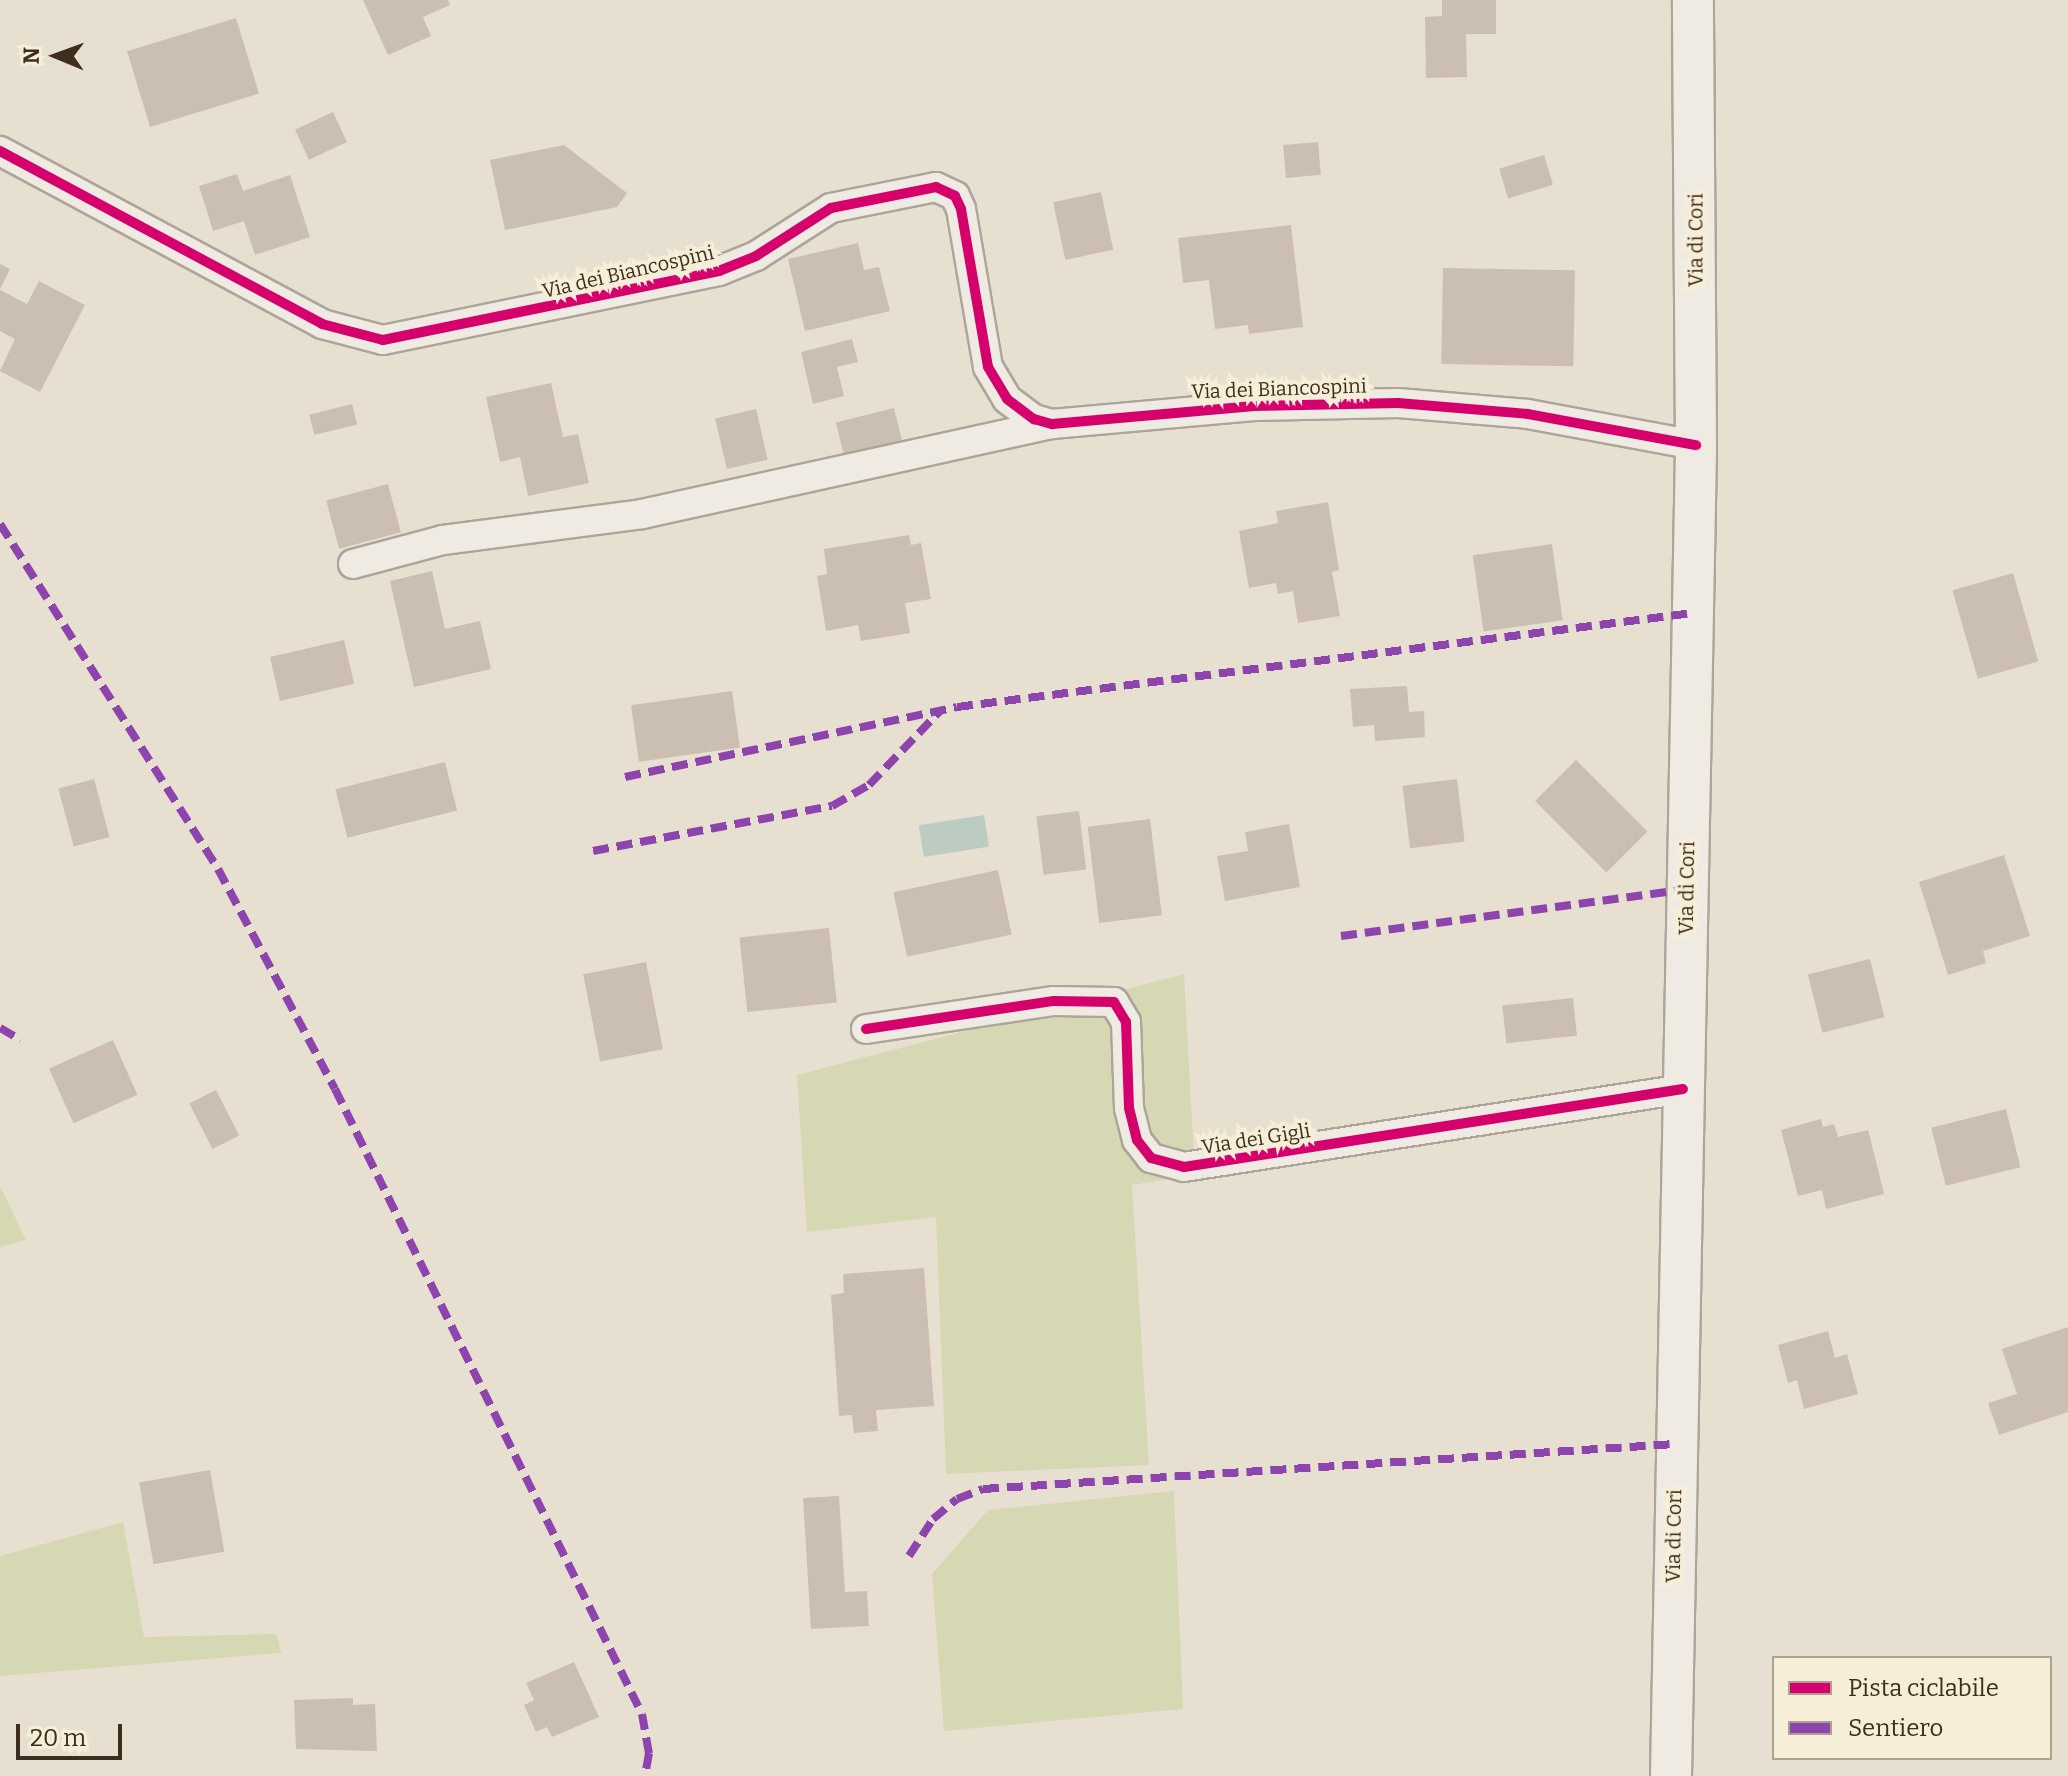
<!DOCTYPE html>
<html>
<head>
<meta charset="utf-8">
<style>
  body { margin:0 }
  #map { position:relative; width:2068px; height:1776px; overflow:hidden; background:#e7e0d1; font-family:Bitter,serif }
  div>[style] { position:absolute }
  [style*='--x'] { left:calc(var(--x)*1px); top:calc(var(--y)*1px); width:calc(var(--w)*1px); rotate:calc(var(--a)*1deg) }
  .green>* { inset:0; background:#d6d7b3 }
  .water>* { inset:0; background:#bcccc2; transform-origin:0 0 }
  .building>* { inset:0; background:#cbbfb2; transform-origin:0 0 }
  .roads { filter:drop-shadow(2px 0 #ada599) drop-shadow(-2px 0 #ada599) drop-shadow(0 2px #ada599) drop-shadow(0 -2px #ada599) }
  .street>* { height:28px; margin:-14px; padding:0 14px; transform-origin:14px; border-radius:14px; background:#efebe3 }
  .secondary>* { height:40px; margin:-20px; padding:0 20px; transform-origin:20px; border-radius:20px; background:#efebe3 }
  .quiet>* { height:8px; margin-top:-4px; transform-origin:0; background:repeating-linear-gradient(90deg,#8e44ad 0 16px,transparent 0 24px) }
  .cycleway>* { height:10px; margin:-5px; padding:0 5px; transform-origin:5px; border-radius:5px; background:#d6006c }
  span { translate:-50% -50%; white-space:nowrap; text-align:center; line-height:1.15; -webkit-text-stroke:8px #f7eed8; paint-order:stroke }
  .street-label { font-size:20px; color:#3d2e20 }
  .legend { position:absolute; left:1772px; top:1656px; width:280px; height:104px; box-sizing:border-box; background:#f7eed8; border:2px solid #ada18e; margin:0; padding:10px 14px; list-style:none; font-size:24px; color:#3d2e20 }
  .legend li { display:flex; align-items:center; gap:16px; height:40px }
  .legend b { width:40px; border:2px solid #ada18e }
  .north { position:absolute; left:16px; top:16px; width:80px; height:80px; -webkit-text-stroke:6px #f7eed8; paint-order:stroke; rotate:271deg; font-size:22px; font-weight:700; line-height:32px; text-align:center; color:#3d2e20 }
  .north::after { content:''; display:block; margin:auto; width:28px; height:36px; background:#3d2e20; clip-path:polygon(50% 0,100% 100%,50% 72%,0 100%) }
  .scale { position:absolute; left:16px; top:1724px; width:106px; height:36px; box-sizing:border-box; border:4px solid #3d2e20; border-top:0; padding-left:10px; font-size:24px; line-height:28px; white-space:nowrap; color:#3d2e20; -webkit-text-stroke:6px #f7eed8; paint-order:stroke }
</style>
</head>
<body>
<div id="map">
  <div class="green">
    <div style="clip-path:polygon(1184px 974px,1195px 1175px,1132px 1185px,1149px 1465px,946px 1474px,936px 1217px,807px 1232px,797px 1075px)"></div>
    <div style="clip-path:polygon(0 1186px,26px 1240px,0 1247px)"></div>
    <div style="clip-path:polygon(1174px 1491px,1183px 1709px,944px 1731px,932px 1574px,988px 1510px)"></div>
    <div style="clip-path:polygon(123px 1522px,144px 1637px,277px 1634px,281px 1653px,0 1676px,0 1556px)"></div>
  </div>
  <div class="water">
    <div style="left:984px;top:815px;width:32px;height:66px;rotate:81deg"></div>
  </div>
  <div class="building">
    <div style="clip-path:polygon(363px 0,448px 0,450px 5px,423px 17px,431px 36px,388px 55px)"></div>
    <div style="clip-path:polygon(1442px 0,1496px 0,1496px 34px,1466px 34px,1467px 77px,1426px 78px,1425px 17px,1442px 16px)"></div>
    <div style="left:236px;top:18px;width:79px;height:114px;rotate:73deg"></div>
    <div style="left:333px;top:112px;width:33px;height:42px;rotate:65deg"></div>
    <div style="left:1318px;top:142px;width:33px;height:35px;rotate:85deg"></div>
    <div style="clip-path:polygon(564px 145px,627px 193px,617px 207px,505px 230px,490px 160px)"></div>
    <div style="left:1544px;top:155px;width:31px;height:47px;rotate:73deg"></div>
    <div style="clip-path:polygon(237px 174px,243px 191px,290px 175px,310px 237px,255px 255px,244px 221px,213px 231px,199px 186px)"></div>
    <div style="left:1101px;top:192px;width:59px;height:49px;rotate:78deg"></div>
    <div style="clip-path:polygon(1291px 225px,1303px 327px,1249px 334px,1248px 325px,1215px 329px,1209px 280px,1183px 283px,1178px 238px)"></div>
    <div style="clip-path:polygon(858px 243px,864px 270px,879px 267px,890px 311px,805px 331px,788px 259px)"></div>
    <div style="clip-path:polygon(0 264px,10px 269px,0 289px)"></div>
    <div style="left:1443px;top:268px;width:132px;height:96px;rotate:1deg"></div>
    <div style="clip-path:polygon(39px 281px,85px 305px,40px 392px,0 371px,15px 339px,0 331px,0 290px,27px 304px)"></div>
    <div style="clip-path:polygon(852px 339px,858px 362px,837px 367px,844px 396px,813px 404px,801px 352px)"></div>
    <div style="clip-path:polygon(551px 383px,563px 437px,578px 434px,589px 483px,528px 496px,520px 457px,500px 462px,486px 397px)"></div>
    <div style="left:352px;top:404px;width:21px;height:44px;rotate:76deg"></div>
    <div style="left:894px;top:408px;width:46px;height:60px;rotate:76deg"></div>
    <div style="left:756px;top:409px;width:52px;height:42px;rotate:77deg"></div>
    <div style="left:388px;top:484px;width:50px;height:64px;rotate:75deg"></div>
    <div style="clip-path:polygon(1328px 502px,1339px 570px,1332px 572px,1340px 616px,1298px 623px,1293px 591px,1278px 594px,1276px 583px,1249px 588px,1239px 531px,1278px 523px,1276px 511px)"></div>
    <div style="clip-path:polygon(909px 535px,911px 545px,921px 543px,931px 599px,905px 603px,910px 633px,861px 641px,858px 625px,826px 631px,817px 576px,827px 574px,824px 549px)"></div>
    <div style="left:1552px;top:544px;width:77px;height:80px;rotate:82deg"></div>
    <div style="clip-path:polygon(432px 571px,445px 629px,480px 621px,491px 669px,414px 687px,390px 581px)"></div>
    <div style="left:2013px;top:573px;width:92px;height:63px;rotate:74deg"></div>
    <div style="left:344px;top:640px;width:45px;height:76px;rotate:77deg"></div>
    <div style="clip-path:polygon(1407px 686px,1409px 712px,1424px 711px,1425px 737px,1375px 741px,1374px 725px,1353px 727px,1350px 689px)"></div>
    <div style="left:732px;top:691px;width:57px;height:102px;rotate:82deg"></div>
    <div style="left:1576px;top:760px;width:101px;height:58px;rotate:45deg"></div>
    <div style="left:445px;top:762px;width:50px;height:113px;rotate:76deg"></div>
    <div style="left:94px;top:779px;width:60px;height:37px;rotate:75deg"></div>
    <div style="left:1457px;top:779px;width:63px;height:55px;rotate:83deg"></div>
    <div style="left:1079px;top:811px;width:59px;height:43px;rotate:83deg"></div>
    <div style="left:1150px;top:819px;width:97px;height:63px;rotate:83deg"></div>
    <div style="clip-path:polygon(1289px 824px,1300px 887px,1225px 901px,1217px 856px,1248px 851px,1245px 832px)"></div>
    <div style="clip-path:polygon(2004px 855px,2030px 936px,1983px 951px,1986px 963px,1948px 975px,1919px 882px)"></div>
    <div style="left:998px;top:870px;width:66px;height:107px;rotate:78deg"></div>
    <div style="left:829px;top:928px;width:75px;height:90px;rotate:84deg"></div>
    <div style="left:1870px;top:959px;width:60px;height:64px;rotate:76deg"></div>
    <div style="left:646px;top:962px;width:89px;height:64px;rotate:79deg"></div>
    <div style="left:1573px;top:998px;width:38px;height:71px;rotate:84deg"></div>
    <div style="left:113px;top:1040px;width:60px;height:70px;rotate:66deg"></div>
    <div style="left:216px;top:1090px;width:51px;height:30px;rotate:63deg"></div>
    <div style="left:2006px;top:1109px;width:60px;height:77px;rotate:76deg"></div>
    <div style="clip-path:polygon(1821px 1119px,1823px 1127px,1834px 1124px,1838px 1137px,1868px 1130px,1884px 1194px,1826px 1209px,1822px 1190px,1798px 1196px,1781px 1130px)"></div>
    <div style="clip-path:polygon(924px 1268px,934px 1406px,876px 1410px,878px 1431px,854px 1433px,852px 1415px,839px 1416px,831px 1295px,844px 1293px,843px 1274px)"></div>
    <div style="clip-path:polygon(2068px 1327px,2068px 1412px,1999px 1435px,1988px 1403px,2017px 1394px,2002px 1349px)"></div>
    <div style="clip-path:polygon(1828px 1331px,1835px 1358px,1847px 1354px,1858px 1394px,1804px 1409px,1797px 1380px,1788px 1383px,1778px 1345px)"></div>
    <div style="left:210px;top:1470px;width:83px;height:72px;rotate:80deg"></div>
    <div style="clip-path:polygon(839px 1496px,845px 1592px,867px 1591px,869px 1626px,811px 1629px,803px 1498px)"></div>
    <div style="clip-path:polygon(574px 1662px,599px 1717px,552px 1737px,547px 1727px,536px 1732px,524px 1705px,534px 1700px,526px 1683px)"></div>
    <div style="clip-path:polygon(353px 1698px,353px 1705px,375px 1704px,377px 1751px,296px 1749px,294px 1700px)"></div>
  </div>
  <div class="roads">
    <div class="street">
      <div style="--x:0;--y:151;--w:366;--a:28.2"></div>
      <div style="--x:322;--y:324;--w:63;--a:14.7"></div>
      <div style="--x:383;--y:340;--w:343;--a:-11.6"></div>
      <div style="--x:719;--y:271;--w:40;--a:-22"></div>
      <div style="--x:756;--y:256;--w:89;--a:-32.6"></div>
      <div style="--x:831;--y:208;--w:107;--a:-11.3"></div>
      <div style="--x:936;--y:187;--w:21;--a:25"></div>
      <div style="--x:955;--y:196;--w:14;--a:65"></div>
      <div style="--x:961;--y:209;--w:160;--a:80.3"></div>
      <div style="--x:988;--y:367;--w:37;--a:59"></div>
      <div style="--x:1007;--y:399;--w:34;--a:37"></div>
      <div style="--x:1034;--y:419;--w:19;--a:16"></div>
      <div style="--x:1052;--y:424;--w:203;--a:-5.1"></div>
      <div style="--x:1254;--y:406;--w:144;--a:-1.2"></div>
      <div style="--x:1398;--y:403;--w:130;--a:4.8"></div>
      <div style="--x:1528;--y:414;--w:171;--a:10.5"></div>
      <div style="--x:353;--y:564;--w:93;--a:-14.9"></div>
      <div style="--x:443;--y:540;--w:201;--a:-7.4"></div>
      <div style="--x:642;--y:514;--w:420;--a:-12.4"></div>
      <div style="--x:866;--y:1029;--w:190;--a:-8.5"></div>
      <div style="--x:1054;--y:1001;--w:60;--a:1"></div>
      <div style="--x:1114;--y:1002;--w:23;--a:59"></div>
      <div style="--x:1126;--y:1022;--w:86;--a:88"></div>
      <div style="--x:1129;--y:1108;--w:33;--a:76"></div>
      <div style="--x:1137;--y:1140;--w:23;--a:52"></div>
      <div style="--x:1151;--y:1158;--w:34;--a:15"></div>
      <div style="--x:1184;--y:1167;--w:505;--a:-8.88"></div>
    </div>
    <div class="secondary">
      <div style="--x:1671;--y:1776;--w:1331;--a:-88.92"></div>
      <div style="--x:1696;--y:445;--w:445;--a:-90.4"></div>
    </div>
  </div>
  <div class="quiet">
    <div style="--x:0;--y:524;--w:408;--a:57.7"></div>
    <div style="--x:218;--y:869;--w:249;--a:62"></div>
    <div style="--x:335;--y:1089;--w:696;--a:63.84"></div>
    <div style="--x:642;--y:1714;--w:40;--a:80"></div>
    <div style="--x:649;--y:1753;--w:23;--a:100"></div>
    <div style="--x:625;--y:777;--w:339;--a:-11.9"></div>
    <div style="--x:957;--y:707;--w:742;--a:-7.28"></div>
    <div style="--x:593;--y:851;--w:243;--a:-10.7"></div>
    <div style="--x:832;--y:806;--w:43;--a:-29.6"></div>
    <div style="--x:869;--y:785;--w:103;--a:-46.2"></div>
    <div style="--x:1341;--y:936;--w:349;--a:-7.7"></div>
    <div style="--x:0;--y:1028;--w:24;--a:30"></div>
    <div style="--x:909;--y:1556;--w:44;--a:-57"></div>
    <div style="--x:933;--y:1519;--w:31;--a:-40"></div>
    <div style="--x:957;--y:1499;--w:28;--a:-21"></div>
    <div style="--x:983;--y:1489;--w:694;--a:-3.72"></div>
  </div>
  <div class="cycleway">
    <div style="--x:0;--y:151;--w:366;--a:28.2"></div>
    <div style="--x:322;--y:324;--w:63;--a:14.7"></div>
    <div style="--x:383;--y:340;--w:343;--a:-11.6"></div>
    <div style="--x:719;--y:271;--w:40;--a:-22"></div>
    <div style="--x:756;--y:256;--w:89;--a:-32.6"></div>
    <div style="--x:831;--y:208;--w:107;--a:-11.3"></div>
    <div style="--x:936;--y:187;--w:21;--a:25"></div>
    <div style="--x:955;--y:196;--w:14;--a:65"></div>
    <div style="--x:961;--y:209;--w:160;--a:80.3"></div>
    <div style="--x:988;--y:367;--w:37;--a:59"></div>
    <div style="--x:1007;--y:399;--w:34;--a:37"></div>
    <div style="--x:1034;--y:419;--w:19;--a:16"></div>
    <div style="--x:1052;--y:424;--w:203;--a:-5.1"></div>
    <div style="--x:1254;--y:406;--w:144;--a:-1.2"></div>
    <div style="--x:1398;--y:403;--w:130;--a:4.8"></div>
    <div style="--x:1528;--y:414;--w:171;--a:10.5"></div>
    <div style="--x:866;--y:1029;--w:190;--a:-8.5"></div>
    <div style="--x:1054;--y:1001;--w:60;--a:1"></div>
    <div style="--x:1114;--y:1002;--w:23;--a:59"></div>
    <div style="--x:1126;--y:1022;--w:86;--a:88"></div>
    <div style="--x:1129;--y:1108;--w:33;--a:76"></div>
    <div style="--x:1137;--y:1140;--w:23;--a:52"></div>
    <div style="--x:1151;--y:1158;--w:34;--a:15"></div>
    <div style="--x:1184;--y:1167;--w:505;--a:-8.88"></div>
  </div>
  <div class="street-label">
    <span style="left:1696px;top:240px;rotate:-90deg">Via di Cori</span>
    <span style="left:628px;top:272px;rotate:-13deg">Via dei Biancospini</span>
    <span style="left:1279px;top:389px;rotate:-2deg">Via dei Biancospini</span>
    <span style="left:1687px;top:888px;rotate:-89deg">Via di Cori</span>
    <span style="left:1256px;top:1139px;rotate:-9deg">Via dei Gigli</span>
    <span style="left:1674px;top:1536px;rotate:-89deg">Via di Cori</span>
  </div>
  <ul class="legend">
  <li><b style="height:10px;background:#d6006c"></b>Pista ciclabile</li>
  <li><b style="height:10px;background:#8e44ad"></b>Sentiero</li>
  </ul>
  <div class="north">N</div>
  <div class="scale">20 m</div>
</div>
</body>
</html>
